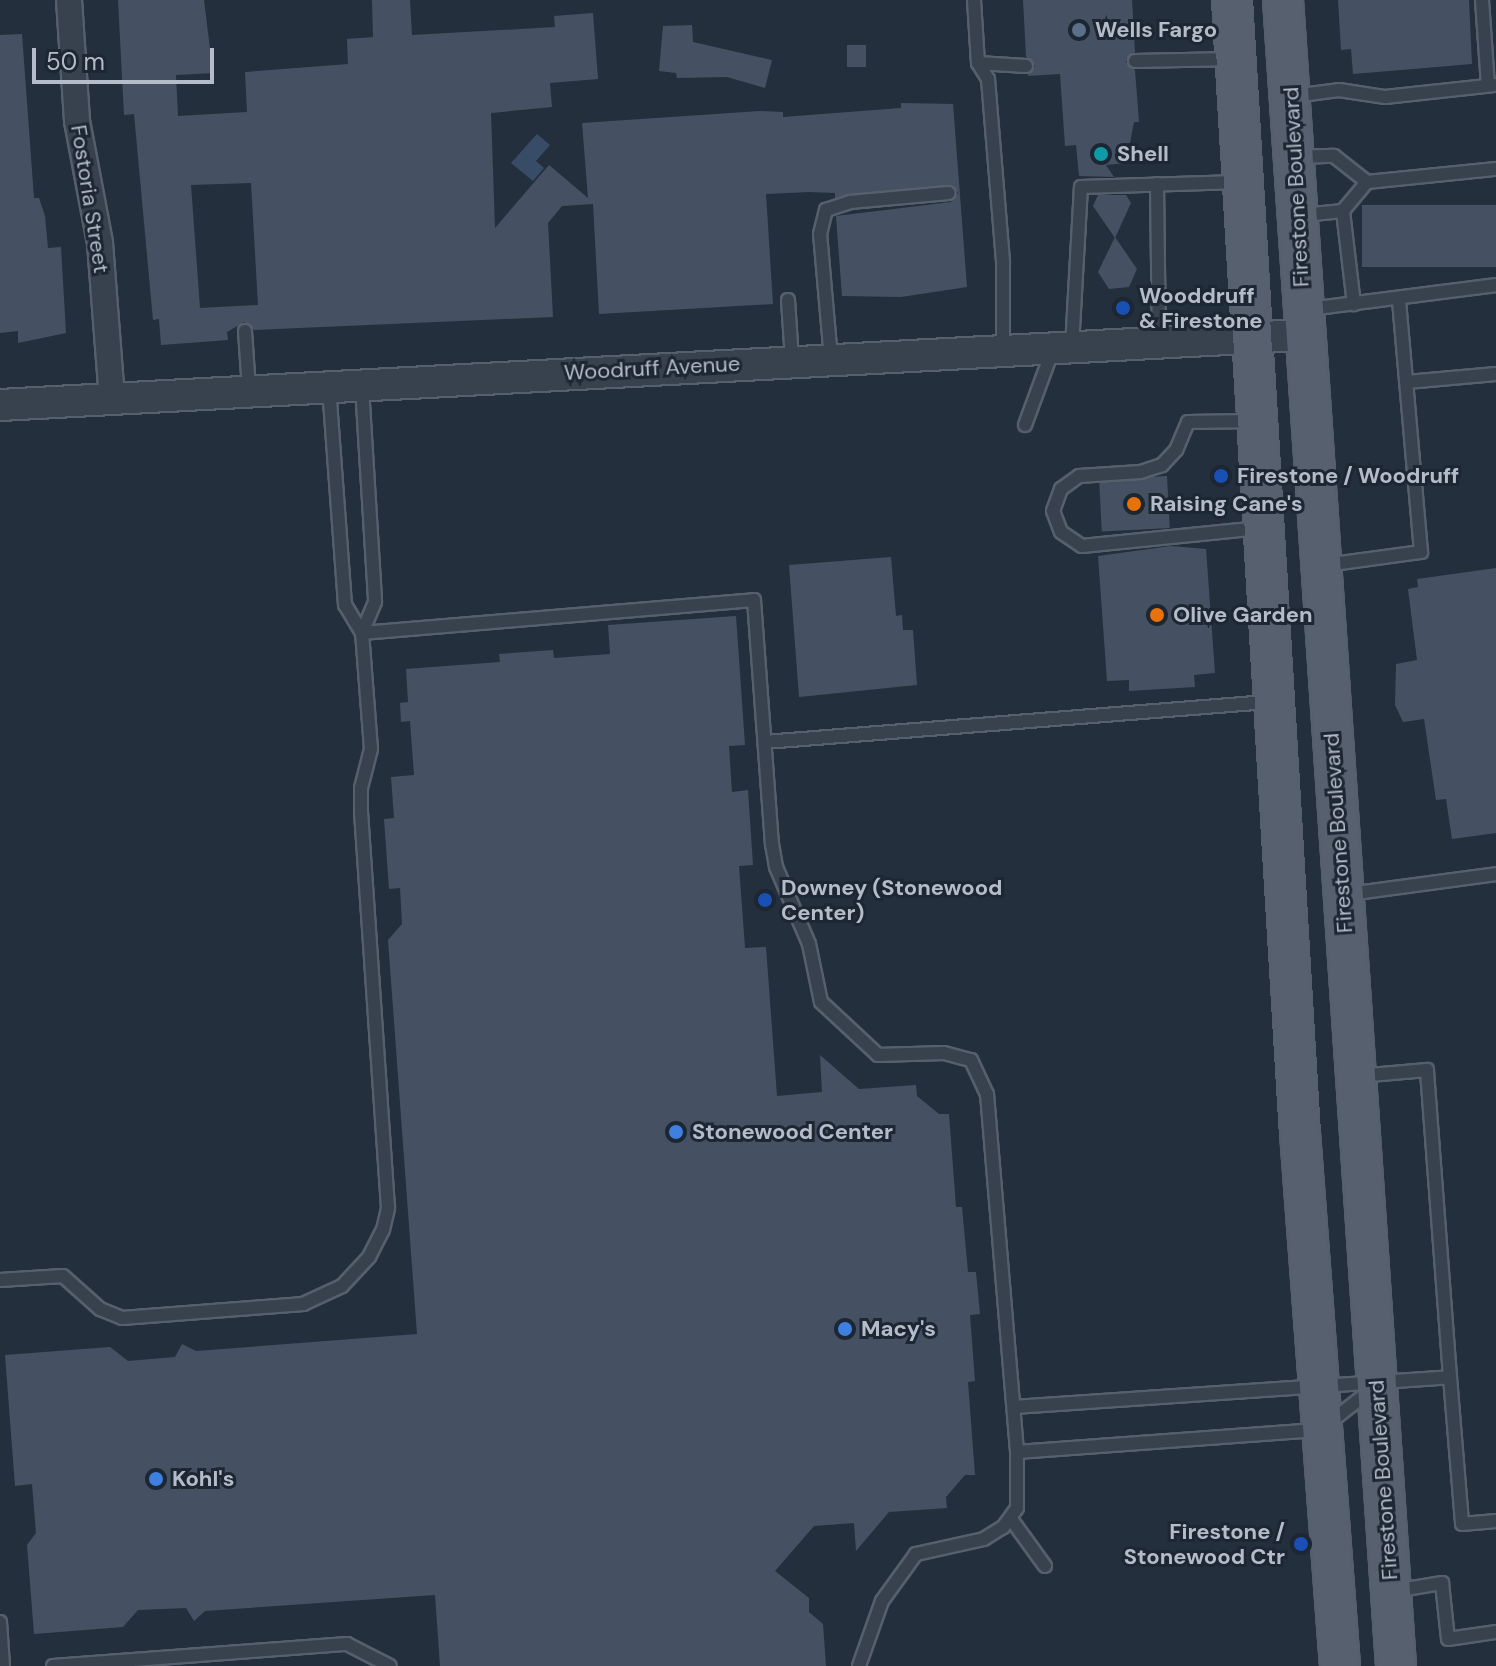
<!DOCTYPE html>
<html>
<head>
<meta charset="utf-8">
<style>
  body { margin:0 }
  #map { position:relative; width:1496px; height:1666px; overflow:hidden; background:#242f3e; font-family:"DM Sans",sans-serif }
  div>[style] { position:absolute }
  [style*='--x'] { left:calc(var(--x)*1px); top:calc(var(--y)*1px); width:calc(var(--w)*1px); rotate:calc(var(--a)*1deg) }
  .water>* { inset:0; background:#394c67 }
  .building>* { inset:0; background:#455162; transform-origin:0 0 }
  .roads { filter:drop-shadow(2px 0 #565f6c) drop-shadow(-2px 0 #565f6c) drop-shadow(0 2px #565f6c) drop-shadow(0 -2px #565f6c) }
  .service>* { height:12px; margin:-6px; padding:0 6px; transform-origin:6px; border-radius:6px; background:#38414e }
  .minor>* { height:24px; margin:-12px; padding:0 12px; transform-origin:12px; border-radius:12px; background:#38414e }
  .tertiary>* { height:30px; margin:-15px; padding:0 15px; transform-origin:15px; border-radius:15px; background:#38414e }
  .primary>* { height:38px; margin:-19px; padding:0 19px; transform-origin:19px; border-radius:19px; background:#56606e }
  .dots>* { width:22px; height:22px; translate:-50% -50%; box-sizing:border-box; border:4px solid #1d2633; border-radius:50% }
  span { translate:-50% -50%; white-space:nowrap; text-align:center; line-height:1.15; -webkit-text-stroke:6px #1d2633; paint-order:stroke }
  .poi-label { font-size:22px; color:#b4bcc9; font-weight:700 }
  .left { translate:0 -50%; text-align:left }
  .right { translate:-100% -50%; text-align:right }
  .street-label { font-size:22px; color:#b4bcc9 }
  .scale { position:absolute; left:32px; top:48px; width:182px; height:36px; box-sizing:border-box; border:4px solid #b4bcc9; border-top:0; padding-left:10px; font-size:24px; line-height:28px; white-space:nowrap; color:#b4bcc9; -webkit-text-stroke:6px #1d2633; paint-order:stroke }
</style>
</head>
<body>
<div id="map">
  <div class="water">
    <div style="clip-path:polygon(537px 134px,550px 145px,536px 161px,544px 168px,533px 181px,511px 163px)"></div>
  </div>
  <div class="building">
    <div style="clip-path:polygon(evenodd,118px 0,204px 0,213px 73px,176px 75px,178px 116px,247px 112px,245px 72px,348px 64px,347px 39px,373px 37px,372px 0,410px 0,412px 35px,555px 27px,554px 16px,593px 13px,598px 79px,550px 83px,552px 107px,491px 113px,495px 228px,549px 165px,588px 198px,582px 123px,760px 111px,783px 112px,783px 117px,901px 108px,901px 103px,953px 104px,967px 287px,901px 297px,842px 296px,836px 216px,951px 202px,958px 193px,953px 185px,835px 198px,835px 193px,809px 192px,766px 194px,773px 304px,599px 314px,593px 204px,562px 206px,548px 223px,553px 317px,254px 330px,244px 322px,227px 332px,228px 340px,161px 345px,159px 319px,153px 320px,134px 114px,124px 115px,118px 0,251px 183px,258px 305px,200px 308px,191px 185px,251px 183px)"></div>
    <div style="clip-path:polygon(1023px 0,1132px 0,1135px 52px,1126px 62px,1135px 70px,1139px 122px,1134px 122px,1130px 143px,1125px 143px,1126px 163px,1106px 165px,1114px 177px,1079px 176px,1076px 145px,1065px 146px,1060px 74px,1027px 76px,1035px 66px,1026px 57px)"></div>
    <div style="clip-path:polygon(1338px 0,1469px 0,1472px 64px,1353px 74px,1351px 49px,1341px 50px)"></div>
    <div style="clip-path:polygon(692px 25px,693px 42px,772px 60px,765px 88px,727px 77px,677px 78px,676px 73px,659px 71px,663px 26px)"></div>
    <div style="clip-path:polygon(22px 34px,34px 198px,39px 198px,45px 216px,48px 248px,61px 247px,66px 333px,18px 343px,18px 331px,0 333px,0 35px)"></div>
    <div style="left:847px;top:45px;width:19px;height:22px"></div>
    <div style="clip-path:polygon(1098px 195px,1126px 195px,1131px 203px,1115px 238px,1093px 206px)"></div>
    <div style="left:1496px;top:205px;width:62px;height:134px;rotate:90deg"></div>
    <div style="clip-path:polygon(1115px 237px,1137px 269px,1129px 287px,1109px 289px,1098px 272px)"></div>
    <div style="left:1167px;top:476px;width:52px;height:68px;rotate:87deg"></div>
    <div style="clip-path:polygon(1171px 546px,1206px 549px,1215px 673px,1194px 675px,1195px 687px,1129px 691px,1129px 680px,1107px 681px,1098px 556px)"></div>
    <div style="clip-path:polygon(891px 557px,896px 616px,902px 615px,903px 630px,913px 630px,917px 685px,799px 697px,789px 565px)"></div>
    <div style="clip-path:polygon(1496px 568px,1496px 833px,1452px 839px,1446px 799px,1436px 800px,1424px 719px,1403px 722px,1395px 705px,1396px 664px,1417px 660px,1408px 589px,1418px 587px,1417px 579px)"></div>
    <div style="clip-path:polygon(736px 616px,745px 745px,729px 746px,732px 792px,748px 790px,753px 865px,739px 866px,745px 948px,766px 947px,777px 1096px,822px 1092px,820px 1055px,859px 1089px,916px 1085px,917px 1096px,939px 1114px,949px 1114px,956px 1207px,962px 1207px,968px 1272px,976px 1272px,980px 1314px,970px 1315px,975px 1381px,968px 1382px,975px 1475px,965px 1475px,946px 1497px,947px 1508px,889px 1512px,856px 1551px,854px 1523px,814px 1526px,775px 1571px,809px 1598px,809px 1612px,823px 1624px,826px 1666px,440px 1666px,435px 1595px,205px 1611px,194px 1621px,186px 1608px,138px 1610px,123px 1627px,34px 1634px,27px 1545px,36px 1533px,32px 1484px,15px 1486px,5px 1355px,110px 1347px,128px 1361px,175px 1357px,182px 1344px,196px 1351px,417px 1334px,388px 940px,402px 924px,400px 888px,389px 889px,384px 819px,394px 818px,391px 777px,414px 775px,410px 721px,401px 722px,400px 703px,408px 702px,406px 669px,500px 662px,499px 654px,553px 650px,554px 658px,610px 654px,608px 625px)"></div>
  </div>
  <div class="roads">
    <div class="service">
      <div style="--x:974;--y:0;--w:63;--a:86.4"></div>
      <div style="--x:978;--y:63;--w:19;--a:58"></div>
      <div style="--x:988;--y:79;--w:185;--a:85.3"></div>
      <div style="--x:1003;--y:263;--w:85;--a:90"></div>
      <div style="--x:1482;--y:0;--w:85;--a:86"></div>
      <div style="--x:1135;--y:61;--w:97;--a:-1.2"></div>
      <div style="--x:978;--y:63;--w:48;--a:3.6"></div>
      <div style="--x:1293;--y:96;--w:46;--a:-7.4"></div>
      <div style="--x:1339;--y:90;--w:47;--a:8.7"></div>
      <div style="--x:1385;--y:97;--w:112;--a:-6.2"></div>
      <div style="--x:1297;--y:157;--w:37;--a:-2"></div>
      <div style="--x:1334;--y:156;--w:42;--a:38.2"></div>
      <div style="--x:1367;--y:182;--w:38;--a:130"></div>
      <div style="--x:1367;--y:182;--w:130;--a:-5.8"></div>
      <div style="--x:1157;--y:184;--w:157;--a:89.3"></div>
      <div style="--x:1303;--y:215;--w:40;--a:-5.7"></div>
      <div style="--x:1343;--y:211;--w:94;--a:83.3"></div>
      <div style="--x:788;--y:300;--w:60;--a:86.2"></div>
      <div style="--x:1309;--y:309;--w:189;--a:-7.3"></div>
      <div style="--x:245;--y:331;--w:59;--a:86.1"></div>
      <div style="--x:1072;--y:347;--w:160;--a:-86.8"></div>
      <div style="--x:1081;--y:187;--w:157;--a:-1.8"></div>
      <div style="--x:831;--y:359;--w:125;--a:-95"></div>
      <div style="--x:820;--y:234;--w:25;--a:-76"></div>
      <div style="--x:826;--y:210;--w:25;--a:-18"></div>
      <div style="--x:850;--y:202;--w:99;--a:-5.2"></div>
      <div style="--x:1407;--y:382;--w:89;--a:-5.1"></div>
      <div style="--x:362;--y:387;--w:215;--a:86.5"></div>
      <div style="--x:375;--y:602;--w:34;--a:113"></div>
      <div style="--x:1254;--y:421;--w:66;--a:179.1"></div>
      <div style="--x:1188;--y:422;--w:30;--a:113"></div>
      <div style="--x:1176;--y:450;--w:21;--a:133"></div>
      <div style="--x:1162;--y:465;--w:23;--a:162"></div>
      <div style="--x:1140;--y:472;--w:61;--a:176.2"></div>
      <div style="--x:1079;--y:476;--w:22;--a:144"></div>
      <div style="--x:1061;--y:489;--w:23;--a:110"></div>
      <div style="--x:1053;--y:511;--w:22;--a:69"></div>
      <div style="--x:1061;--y:532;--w:25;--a:34"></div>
      <div style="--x:1082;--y:546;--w:179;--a:-5.8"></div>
      <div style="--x:1025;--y:425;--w:81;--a:-69.8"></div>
      <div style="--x:1326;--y:565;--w:96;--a:-7.8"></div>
      <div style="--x:1421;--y:552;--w:255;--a:-95"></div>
      <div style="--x:362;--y:633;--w:393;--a:-4.8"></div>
      <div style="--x:754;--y:600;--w:245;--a:85.8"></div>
      <div style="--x:772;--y:844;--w:23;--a:80"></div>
      <div style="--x:776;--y:867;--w:84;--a:66.8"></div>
      <div style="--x:809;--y:944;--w:59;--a:78.3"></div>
      <div style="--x:821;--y:1002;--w:78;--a:42.9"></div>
      <div style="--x:878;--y:1055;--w:66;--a:-1.7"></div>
      <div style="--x:944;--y:1053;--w:28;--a:15"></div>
      <div style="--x:971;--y:1060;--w:38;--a:65"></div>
      <div style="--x:987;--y:1094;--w:359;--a:85.2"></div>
      <div style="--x:1017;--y:1452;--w:56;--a:90"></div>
      <div style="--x:1017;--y:1508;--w:24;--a:126"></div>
      <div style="--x:1003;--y:1527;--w:22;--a:148"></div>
      <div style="--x:984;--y:1539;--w:70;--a:167.6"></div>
      <div style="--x:916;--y:1554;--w:58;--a:125.9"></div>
      <div style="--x:882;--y:1601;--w:69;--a:109.5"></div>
      <div style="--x:765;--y:742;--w:505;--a:-4.55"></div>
      <div style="--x:1349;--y:894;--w:148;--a:-7.7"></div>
      <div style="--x:0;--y:1280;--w:63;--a:-3.6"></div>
      <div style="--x:63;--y:1276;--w:50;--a:41.7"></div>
      <div style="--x:100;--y:1309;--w:24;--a:22"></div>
      <div style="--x:122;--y:1318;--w:182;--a:-4.4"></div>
      <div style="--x:303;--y:1304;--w:43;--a:-24.8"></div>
      <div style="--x:342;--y:1286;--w:40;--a:-47"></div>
      <div style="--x:369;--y:1257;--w:30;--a:-63"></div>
      <div style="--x:383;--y:1230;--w:23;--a:-77"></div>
      <div style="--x:388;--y:1208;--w:398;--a:-93.9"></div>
      <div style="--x:361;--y:811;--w:23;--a:-90"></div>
      <div style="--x:361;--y:788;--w:40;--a:-75.6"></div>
      <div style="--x:371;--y:749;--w:116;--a:-94.4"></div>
      <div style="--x:362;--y:633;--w:33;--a:-121"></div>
      <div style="--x:345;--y:605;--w:217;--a:-94.2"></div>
      <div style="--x:1450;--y:1377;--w:147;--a:85.3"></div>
      <div style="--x:1462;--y:1524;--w:34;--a:-5"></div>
      <div style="--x:1014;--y:1407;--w:437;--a:-3.9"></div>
      <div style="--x:1450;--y:1377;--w:308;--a:-94.3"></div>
      <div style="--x:1427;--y:1070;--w:69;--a:175"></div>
      <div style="--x:1017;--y:1452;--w:304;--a:-4.2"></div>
      <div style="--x:1320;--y:1430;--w:65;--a:-38.1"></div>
      <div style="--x:1011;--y:1519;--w:58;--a:54.1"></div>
      <div style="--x:1394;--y:1591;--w:49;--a:-9.5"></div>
      <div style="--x:1442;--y:1583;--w:56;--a:83.9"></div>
      <div style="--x:1448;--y:1639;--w:49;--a:-8.3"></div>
      <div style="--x:0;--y:1622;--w:44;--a:86.1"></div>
      <div style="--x:53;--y:1666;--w:295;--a:-4.3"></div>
      <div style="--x:347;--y:1644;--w:48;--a:27.1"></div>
    </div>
    <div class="minor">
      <div style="--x:69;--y:0;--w:121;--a:86.2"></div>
      <div style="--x:77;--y:121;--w:124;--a:79.3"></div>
      <div style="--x:100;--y:243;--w:156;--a:85.6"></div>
    </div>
    <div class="tertiary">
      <div style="--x:0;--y:405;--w:1305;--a:-3.08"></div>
    </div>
    <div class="primary">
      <div style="--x:1232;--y:0;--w:1135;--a:86.57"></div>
      <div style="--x:1300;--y:1133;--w:534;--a:85.71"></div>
      <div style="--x:1283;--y:0;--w:1670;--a:86.12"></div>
    </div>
  </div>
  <div class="dots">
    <div style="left:1079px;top:30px;background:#5c6f8a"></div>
    <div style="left:1101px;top:154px;background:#0f9aa8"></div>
    <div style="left:1123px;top:308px;background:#1a4fb4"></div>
    <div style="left:1221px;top:476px;background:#1a4fb4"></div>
    <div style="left:1134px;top:504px;background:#e8710a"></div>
    <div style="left:1157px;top:615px;background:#e8710a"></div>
    <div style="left:765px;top:900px;background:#1a4fb4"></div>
    <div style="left:676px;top:1132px;background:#3f7fe0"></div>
    <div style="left:845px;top:1329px;background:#3f7fe0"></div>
    <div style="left:156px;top:1479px;background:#3f7fe0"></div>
    <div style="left:1301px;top:1544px;background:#1a4fb4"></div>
  </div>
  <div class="poi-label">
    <span class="left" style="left:1095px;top:30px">Wells Fargo</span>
    <span class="left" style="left:1117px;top:154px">Shell</span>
    <span class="left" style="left:1139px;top:308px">Wooddruff<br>&amp; Firestone</span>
    <span class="left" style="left:1237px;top:476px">Firestone / Woodruff</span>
    <span class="left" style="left:1150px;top:504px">Raising Cane's</span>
    <span class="left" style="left:1173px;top:615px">Olive Garden</span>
    <span class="left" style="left:781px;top:900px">Downey (Stonewood<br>Center)</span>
    <span class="left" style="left:692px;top:1132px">Stonewood Center</span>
    <span class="left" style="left:861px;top:1329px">Macy's</span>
    <span class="left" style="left:172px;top:1479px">Kohl's</span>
    <span class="right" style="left:1285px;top:1544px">Firestone /<br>Stonewood Ctr</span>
  </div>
  <div class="street-label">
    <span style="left:1296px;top:187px;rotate:-93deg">Firestone Boulevard</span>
    <span style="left:90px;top:199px;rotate:81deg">Fostoria Street</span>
    <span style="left:652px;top:368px;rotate:-3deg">Woodruff Avenue</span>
    <span style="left:1338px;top:833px;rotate:-94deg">Firestone Boulevard</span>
    <span style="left:1383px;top:1480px;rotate:-94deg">Firestone Boulevard</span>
  </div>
  <div class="scale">50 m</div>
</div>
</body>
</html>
